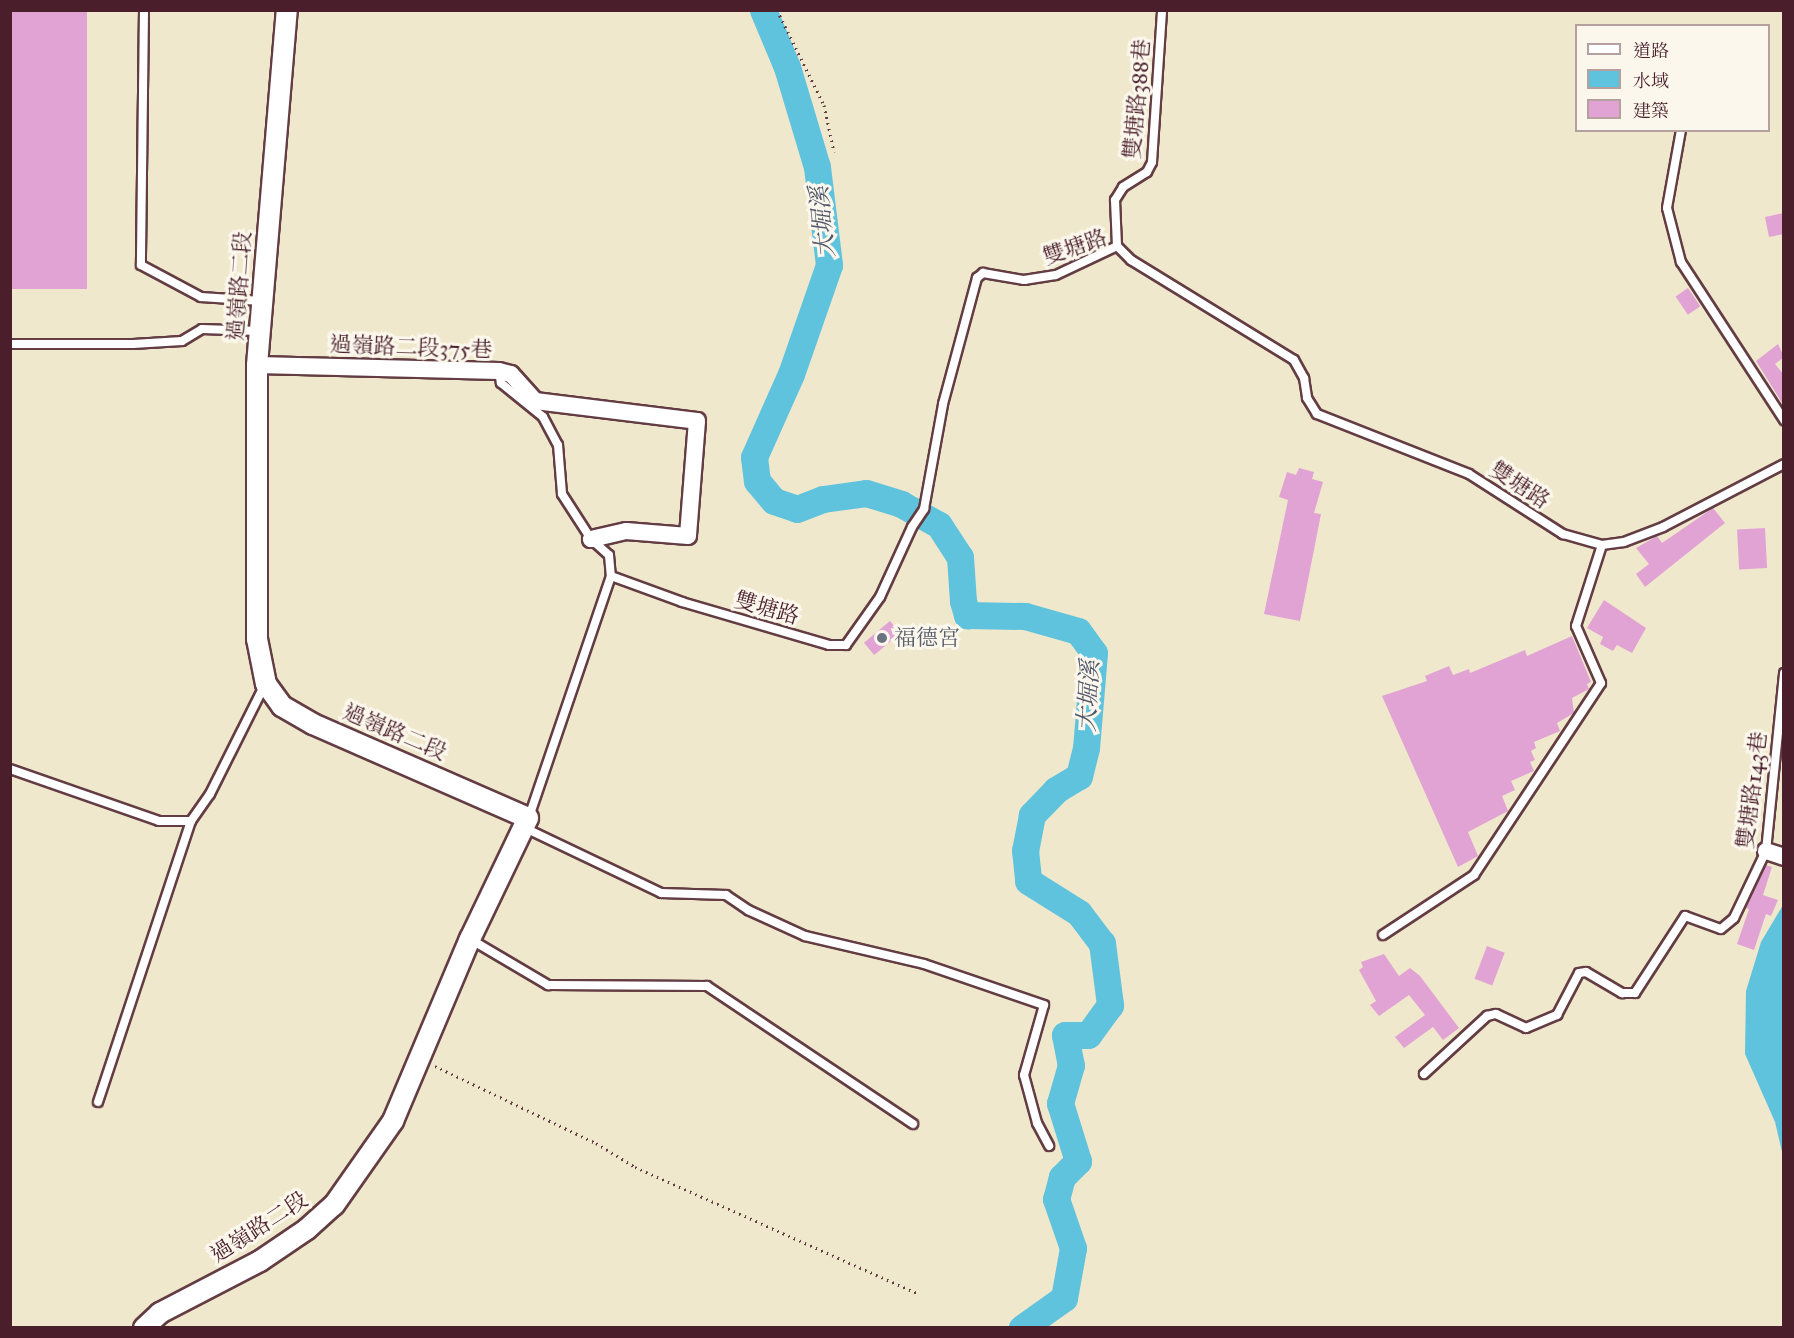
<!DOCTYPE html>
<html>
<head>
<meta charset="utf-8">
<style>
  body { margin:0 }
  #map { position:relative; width:1794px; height:1338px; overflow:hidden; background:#f0e8cc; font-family:"IM FELL Great Primer","Noto Serif TC",serif }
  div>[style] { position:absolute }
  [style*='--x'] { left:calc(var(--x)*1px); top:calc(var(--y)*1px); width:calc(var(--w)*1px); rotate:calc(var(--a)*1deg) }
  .water>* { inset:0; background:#60c3de }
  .river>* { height:27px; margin:-13.5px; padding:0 13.5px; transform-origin:13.5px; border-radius:13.5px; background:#60c3de }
  .building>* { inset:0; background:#e0a3d4; transform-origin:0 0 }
  .path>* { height:3px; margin-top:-1.5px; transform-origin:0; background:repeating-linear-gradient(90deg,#633d43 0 1.5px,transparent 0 6px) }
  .roads { filter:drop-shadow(2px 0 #633d43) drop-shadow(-2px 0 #633d43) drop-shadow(0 2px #633d43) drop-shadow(0 -2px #633d43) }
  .service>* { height:8px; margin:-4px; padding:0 4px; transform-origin:4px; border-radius:4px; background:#fff }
  .minor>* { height:16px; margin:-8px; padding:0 8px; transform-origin:8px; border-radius:8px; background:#fff }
  .tertiary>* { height:20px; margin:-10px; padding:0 10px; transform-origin:10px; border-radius:10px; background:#fff }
  .dots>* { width:16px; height:16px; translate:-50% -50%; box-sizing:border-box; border:3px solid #fbf7ec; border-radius:50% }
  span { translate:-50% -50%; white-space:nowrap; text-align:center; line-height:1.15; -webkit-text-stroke:6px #fbf7ec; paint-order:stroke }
  .street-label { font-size:22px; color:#4a1f2b }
  .worship-label { font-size:22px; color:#5b616d }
  .left { translate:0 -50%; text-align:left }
  .water-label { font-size:24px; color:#52586a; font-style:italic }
  .frame { position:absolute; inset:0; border:12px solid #4a1f2b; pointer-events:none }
  .legend { position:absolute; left:1575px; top:24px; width:195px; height:108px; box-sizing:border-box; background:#fbf7ec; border:2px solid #b4a19f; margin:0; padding:8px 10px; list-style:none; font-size:18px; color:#4a1f2b }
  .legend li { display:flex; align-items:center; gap:12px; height:30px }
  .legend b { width:30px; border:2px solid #b4a19f }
</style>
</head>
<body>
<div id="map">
  <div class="water">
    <div style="clip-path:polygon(1783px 905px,1783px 1156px,1775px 1122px,1745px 1054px,1746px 991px,1761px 942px)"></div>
  </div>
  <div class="river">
    <div style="--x:763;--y:10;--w:62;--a:67.2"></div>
    <div style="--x:787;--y:67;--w:104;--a:73.3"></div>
    <div style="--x:817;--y:167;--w:99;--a:83"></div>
    <div style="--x:829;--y:265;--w:115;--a:109.2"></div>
    <div style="--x:791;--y:374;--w:91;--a:114"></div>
    <div style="--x:754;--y:457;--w:24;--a:83"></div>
    <div style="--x:757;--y:481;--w:26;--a:50"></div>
    <div style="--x:774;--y:501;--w:24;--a:19"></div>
    <div style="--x:797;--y:509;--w:28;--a:-21"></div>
    <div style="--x:823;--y:499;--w:43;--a:-7.9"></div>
    <div style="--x:866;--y:493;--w:37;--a:17"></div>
    <div style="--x:901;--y:504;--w:43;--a:28.9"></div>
    <div style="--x:939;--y:525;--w:38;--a:57"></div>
    <div style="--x:960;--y:557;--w:44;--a:86.1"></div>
    <div style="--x:963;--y:601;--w:15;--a:74"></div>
    <div style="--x:967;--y:615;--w:58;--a:1"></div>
    <div style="--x:1025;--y:616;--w:55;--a:15.8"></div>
    <div style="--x:1078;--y:631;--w:27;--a:54"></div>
    <div style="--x:1094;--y:653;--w:95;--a:94.8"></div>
    <div style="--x:1086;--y:748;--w:29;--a:104"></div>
    <div style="--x:1079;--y:776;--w:27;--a:149"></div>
    <div style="--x:1056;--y:790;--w:35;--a:134"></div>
    <div style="--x:1032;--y:815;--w:36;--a:101"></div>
    <div style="--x:1025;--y:850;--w:31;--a:84"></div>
    <div style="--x:1028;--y:881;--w:60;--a:32.1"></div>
    <div style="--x:1079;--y:913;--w:38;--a:53"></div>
    <div style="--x:1102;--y:943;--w:63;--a:82.6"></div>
    <div style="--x:1110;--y:1005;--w:37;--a:126"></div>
    <div style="--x:1088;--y:1035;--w:23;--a:180"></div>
    <div style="--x:1065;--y:1035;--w:31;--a:79"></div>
    <div style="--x:1071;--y:1065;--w:40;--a:106"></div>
    <div style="--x:1060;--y:1103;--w:61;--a:72.8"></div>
    <div style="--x:1078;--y:1161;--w:23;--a:135"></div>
    <div style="--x:1062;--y:1177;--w:23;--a:105"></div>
    <div style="--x:1056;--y:1199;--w:52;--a:70.9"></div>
    <div style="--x:1073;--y:1248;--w:51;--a:100.2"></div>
    <div style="--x:1064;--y:1298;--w:52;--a:144.5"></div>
  </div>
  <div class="building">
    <div style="left:10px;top:10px;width:77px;height:279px"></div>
    <div style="clip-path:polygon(1784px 213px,1784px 234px,1769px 237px,1765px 217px)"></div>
    <div style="left:1688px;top:288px;width:22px;height:15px;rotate:56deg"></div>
    <div style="clip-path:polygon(1778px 344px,1784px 357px,1775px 364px,1784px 375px,1784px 406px,1756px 361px)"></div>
    <div style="clip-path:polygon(1299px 468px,1314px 472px,1312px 479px,1323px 482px,1314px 513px,1321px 514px,1300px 621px,1264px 614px,1288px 500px,1279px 497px,1287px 472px,1296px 475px)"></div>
    <div style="clip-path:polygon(1713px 508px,1725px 523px,1645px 587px,1636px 574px,1649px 564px,1636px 548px,1657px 536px,1662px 543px)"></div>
    <div style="left:1765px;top:528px;width:40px;height:28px;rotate:87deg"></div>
    <div style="clip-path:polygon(1604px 600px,1646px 628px,1632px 653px,1617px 645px,1613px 651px,1600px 644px,1603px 637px,1587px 628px)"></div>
    <div style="left:890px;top:621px;width:16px;height:34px;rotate:50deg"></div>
    <div style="clip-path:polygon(1572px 636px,1591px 682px,1587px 684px,1589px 689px,1572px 698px,1574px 713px,1557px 723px,1560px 731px,1534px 742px,1536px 748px,1531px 751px,1535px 760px,1530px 762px,1534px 771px,1511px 781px,1515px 790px,1502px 796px,1508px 811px,1468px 832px,1478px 856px,1458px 867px,1382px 696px,1427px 681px,1425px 676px,1449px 666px,1453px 675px,1469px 669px,1470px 673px,1525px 650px,1527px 656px)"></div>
    <div style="clip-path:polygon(1766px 865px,1772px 867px,1763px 895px,1778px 900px,1771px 916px,1766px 914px,1754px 950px,1737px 944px,1749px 909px,1746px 908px)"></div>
    <div style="left:1487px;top:946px;width:19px;height:35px;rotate:21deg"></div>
    <div style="clip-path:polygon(1384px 954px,1399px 976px,1410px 968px,1420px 976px,1459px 1028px,1443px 1040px,1433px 1027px,1404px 1048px,1395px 1037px,1425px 1015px,1409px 995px,1379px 1016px,1370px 1005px,1376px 1001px,1359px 970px,1363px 967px,1361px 962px)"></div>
  </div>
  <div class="path">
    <div style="--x:777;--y:10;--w:106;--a:63.7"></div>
    <div style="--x:824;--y:105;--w:48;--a:78"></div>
    <div style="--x:435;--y:1066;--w:178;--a:25.6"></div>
    <div style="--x:596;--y:1143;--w:46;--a:31.6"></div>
    <div style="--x:635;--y:1167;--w:311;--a:24.1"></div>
  </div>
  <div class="roads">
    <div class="service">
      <div style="--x:144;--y:10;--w:255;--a:90.7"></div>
      <div style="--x:141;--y:265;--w:68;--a:28.1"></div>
      <div style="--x:201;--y:297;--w:60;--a:3.8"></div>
      <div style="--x:1681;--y:130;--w:79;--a:100.2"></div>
      <div style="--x:1667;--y:208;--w:56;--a:75.5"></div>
      <div style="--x:1681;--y:262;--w:189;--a:56.9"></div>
      <div style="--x:1117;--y:246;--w:46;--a:-92.5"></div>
      <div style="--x:1115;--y:200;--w:15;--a:-58"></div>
      <div style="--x:1123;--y:187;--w:28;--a:-32"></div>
      <div style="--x:1147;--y:172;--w:11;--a:-63"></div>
      <div style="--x:1152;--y:162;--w:152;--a:-86.2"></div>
      <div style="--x:10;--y:344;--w:123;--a:0"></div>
      <div style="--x:133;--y:344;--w:49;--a:-3.5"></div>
      <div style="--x:182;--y:341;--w:23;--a:-31"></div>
      <div style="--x:202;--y:329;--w:57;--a:2"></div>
      <div style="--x:499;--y:371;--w:12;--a:81"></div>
      <div style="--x:501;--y:383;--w:54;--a:39"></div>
      <div style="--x:543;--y:417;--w:32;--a:62"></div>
      <div style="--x:558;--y:445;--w:49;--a:85.3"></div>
      <div style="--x:562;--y:494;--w:54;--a:57.2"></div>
      <div style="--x:591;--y:539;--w:24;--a:42"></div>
      <div style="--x:609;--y:555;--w:21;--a:85"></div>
      <div style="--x:611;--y:576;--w:255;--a:108.8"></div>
      <div style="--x:611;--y:576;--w:76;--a:20.1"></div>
      <div style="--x:682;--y:602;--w:153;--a:16.3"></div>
      <div style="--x:829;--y:645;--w:17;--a:0"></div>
      <div style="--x:846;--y:645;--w:59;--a:-54.7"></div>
      <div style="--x:880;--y:597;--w:77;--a:-65.4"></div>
      <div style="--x:912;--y:527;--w:22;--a:-56"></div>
      <div style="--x:924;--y:509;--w:107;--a:-79.7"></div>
      <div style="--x:943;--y:404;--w:131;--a:-74.9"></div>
      <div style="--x:977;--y:278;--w:8;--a:-40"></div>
      <div style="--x:983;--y:273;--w:42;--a:9.7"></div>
      <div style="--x:1024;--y:280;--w:32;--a:-9"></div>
      <div style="--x:1056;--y:275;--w:68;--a:-25.4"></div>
      <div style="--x:1117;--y:246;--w:20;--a:45"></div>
      <div style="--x:1131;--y:260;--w:191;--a:31.5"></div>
      <div style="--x:1294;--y:360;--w:21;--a:61"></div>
      <div style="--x:1304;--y:378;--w:20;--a:81"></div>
      <div style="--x:1307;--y:398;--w:19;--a:58"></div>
      <div style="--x:1317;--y:414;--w:163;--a:21.5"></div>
      <div style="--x:1469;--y:474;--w:112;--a:32.6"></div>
      <div style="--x:1563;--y:534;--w:41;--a:15.8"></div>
      <div style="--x:1602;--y:545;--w:22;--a:-8"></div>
      <div style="--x:1624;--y:542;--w:42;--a:-21"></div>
      <div style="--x:1663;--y:527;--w:136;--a:-27.5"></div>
      <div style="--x:10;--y:769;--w:158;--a:19.2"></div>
      <div style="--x:159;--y:821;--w:32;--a:0"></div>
      <div style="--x:191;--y:821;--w:33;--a:-55"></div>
      <div style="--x:210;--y:794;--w:123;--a:-63.4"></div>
      <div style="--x:525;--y:828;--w:151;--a:25.5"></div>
      <div style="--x:661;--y:893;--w:65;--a:1.8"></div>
      <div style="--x:726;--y:895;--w:27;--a:34"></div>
      <div style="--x:748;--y:910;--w:63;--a:24.5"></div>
      <div style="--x:805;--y:936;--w:122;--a:13.2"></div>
      <div style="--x:924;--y:964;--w:127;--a:18.9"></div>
      <div style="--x:1044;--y:1005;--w:73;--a:105.9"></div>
      <div style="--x:1024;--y:1075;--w:50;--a:74.8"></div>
      <div style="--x:1037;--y:1123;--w:26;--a:62"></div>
      <div style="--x:1383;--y:935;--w:109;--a:-33.4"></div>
      <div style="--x:1474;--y:875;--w:230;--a:-56.5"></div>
      <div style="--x:1601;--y:683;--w:62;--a:-113.7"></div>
      <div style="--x:1576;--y:626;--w:85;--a:-72.2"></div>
      <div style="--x:470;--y:939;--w:91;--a:30.5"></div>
      <div style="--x:548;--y:985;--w:159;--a:0.4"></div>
      <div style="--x:707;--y:986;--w:248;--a:33.8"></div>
      <div style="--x:1424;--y:1074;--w:86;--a:-42.6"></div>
      <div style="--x:1487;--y:1016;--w:9;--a:-13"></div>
      <div style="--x:1496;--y:1014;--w:33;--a:25"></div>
      <div style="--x:1526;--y:1028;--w:34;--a:-23"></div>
      <div style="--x:1557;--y:1015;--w:47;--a:-62.4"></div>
      <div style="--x:1579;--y:973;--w:7;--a:-8"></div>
      <div style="--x:1586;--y:972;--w:42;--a:30.3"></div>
      <div style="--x:1622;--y:993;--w:13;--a:0"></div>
      <div style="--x:1635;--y:993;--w:92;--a:-57"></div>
      <div style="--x:1685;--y:916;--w:38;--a:20"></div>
      <div style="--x:1721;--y:929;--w:17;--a:-40"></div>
      <div style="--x:1734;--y:918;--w:74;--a:-64.5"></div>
      <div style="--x:1766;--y:851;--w:179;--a:-84.2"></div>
      <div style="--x:98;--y:1102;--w:296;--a:-71.7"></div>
    </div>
    <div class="minor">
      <div style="--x:257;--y:365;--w:242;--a:1.4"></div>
      <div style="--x:499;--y:371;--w:12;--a:14"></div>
      <div style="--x:511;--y:374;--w:36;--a:48"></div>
      <div style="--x:535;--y:401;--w:163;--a:7"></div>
      <div style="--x:697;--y:421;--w:115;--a:94.5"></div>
      <div style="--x:688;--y:536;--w:62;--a:-175.4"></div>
      <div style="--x:626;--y:531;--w:36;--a:167"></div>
      <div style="--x:1766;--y:851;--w:19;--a:18"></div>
    </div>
    <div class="tertiary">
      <div style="--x:144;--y:1328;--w:22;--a:-43"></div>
      <div style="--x:160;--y:1313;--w:113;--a:-27.5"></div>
      <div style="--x:260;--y:1261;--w:57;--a:-34.2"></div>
      <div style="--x:307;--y:1229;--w:36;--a:-42"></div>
      <div style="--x:334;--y:1205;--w:103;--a:-54.9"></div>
      <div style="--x:393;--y:1121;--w:198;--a:-67.1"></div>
      <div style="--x:470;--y:939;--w:134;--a:-64.4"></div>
      <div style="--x:528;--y:818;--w:235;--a:-156.4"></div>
      <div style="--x:313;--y:724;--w:36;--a:-150"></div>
      <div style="--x:282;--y:706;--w:27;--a:-126"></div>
      <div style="--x:266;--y:684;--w:46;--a:-101.3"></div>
      <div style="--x:257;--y:639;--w:274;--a:-90"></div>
      <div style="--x:257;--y:365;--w:356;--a:-85.2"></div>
    </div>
  </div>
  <div class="dots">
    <div style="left:882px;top:638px;background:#6b7280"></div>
  </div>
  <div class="street-label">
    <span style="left:1137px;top:99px;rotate:-85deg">雙塘路388巷</span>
    <span style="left:1075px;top:247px;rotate:-19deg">雙塘路</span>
    <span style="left:239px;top:286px;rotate:-86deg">過嶺路二段</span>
    <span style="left:411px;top:347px;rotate:2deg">過嶺路二段375巷</span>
    <span style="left:1520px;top:485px;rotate:33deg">雙塘路</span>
    <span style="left:767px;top:608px;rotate:16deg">雙塘路</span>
    <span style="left:395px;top:732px;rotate:23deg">過嶺路二段</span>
    <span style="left:1752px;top:790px;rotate:-83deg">雙塘路143巷</span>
    <span style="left:259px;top:1227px;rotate:-33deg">過嶺路二段</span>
  </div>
  <div class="worship-label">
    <span class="left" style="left:894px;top:638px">福德宮</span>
  </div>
  <div class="water-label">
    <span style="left:823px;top:222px;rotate:-96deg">大堀溪</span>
    <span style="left:1089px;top:696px;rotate:-87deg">大堀溪</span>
  </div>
  <div class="frame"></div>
  <ul class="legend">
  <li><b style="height:8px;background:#fff"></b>道路</li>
  <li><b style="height:16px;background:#60c3de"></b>水域</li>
  <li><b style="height:16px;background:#e0a3d4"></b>建築</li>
  </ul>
</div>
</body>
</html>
